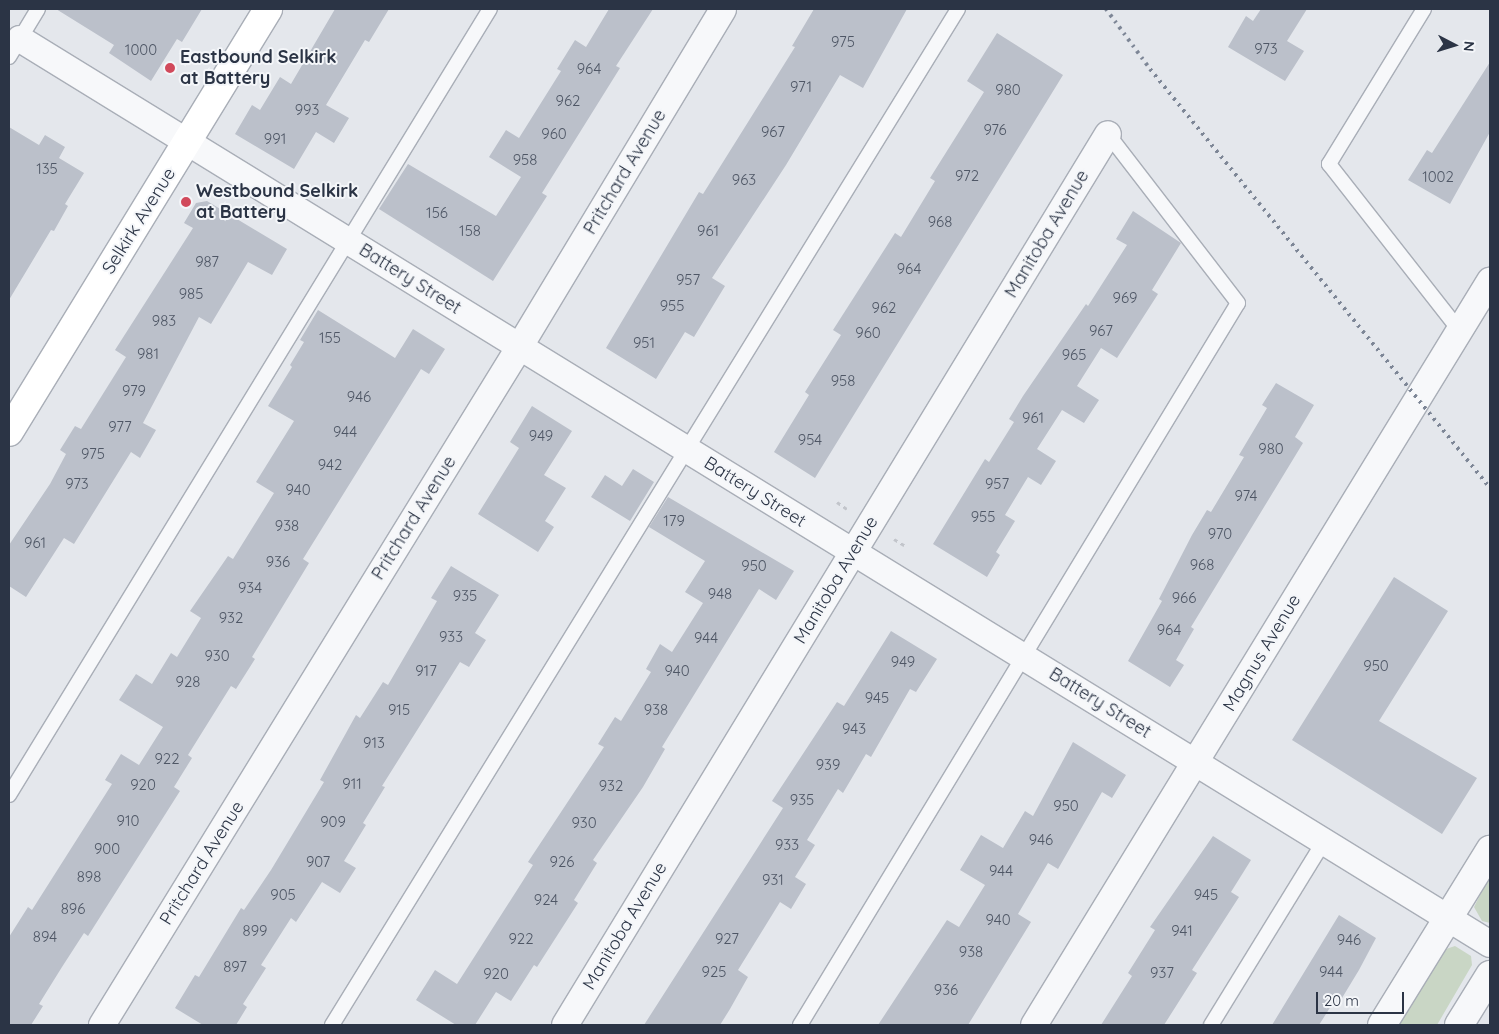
<!DOCTYPE html>
<html>
<head>
<meta charset="utf-8">
<style>
  body { margin:0 }
  #map { position:relative; width:1499px; height:1034px; overflow:hidden; background:#e4e7ec; font-family:Quicksand,sans-serif }
  div>[style] { position:absolute }
  [style*='--x'] { left:calc(var(--x)*1px); top:calc(var(--y)*1px); width:calc(var(--w)*1px); rotate:calc(var(--a)*1deg) }
  .green>* { inset:0; background:#c9d6c5 }
  .building>* { inset:0; background:#bbc0ca }
  .path>* { height:3px; margin-top:-1.5px; transform-origin:0; background:repeating-linear-gradient(90deg,#c2c5cb 0 4px,transparent 0 8px) }
  .roads { filter:drop-shadow(1px 0 #a9aeb7) drop-shadow(-1px 0 #a9aeb7) drop-shadow(0 1px #a9aeb7) drop-shadow(0 -1px #a9aeb7) }
  .service>* { height:14px; margin:-7px; padding:0 7px; transform-origin:7px; border-radius:7px; background:#f7f8fa }
  .minor>* { height:26px; margin:-13px; padding:0 13px; transform-origin:13px; border-radius:13px; background:#f7f8fa }
  .tertiary>* { height:28px; margin:-14px; padding:0 14px; transform-origin:14px; border-radius:14px; background:#f7f8fa }
  .secondary>* { height:28px; margin:-14px; padding:0 14px; transform-origin:14px; border-radius:14px; background:#fff }
  .rail>* { height:4px; margin-top:-2px; transform-origin:0; background:repeating-linear-gradient(90deg,#7d8696 0 2.5px,transparent 0 7.5px) }
  .dots>* { width:14px; height:14px; translate:-50% -50%; box-sizing:border-box; border:2px solid #f4f6f9; border-radius:50% }
  span { translate:-50% -50%; white-space:nowrap; text-align:center; line-height:1.15; -webkit-text-stroke:4px #f4f6f9; paint-order:stroke }
  .number-label { font-size:15px; color:#4f5766 }
  .number-label span { -webkit-text-stroke-width:0 }
  .poi-label { font-size:18px; color:#2b3445; font-weight:700 }
  .left { translate:0 -50%; text-align:left }
  .street-label { font-size:18px; color:#2b3445 }
  .frame { position:absolute; inset:0; border:10px solid #2b3445; pointer-events:none }
  .north { position:absolute; left:1429px; top:20px; width:50px; height:50px; -webkit-text-stroke:4px #f4f6f9; paint-order:stroke; rotate:95deg; font-size:14px; font-weight:700; line-height:20px; text-align:center; color:#2b3445 }
  .north::after { content:''; display:block; margin:auto; width:18px; height:22px; background:#2b3445; clip-path:polygon(50% 0,100% 100%,50% 72%,0 100%) }
  .scale { position:absolute; left:1316px; top:992px; width:88px; height:22px; box-sizing:border-box; border:2px solid #2b3445; border-top:0; padding-left:6px; font-size:15px; line-height:18px; white-space:nowrap; color:#2b3445; -webkit-text-stroke:4px #f4f6f9; paint-order:stroke }
</style>
</head>
<body>
<div id="map">
  <div class="green">
    <div style="clip-path:polygon(1490px 875px,1490px 923px,1482px 921px,1474px 907px)"></div>
    <div style="clip-path:polygon(1455px 946px,1471px 956px,1472px 965px,1437px 1025px,1398px 1025px,1440px 956px,1446px 949px)"></div>
  </div>
  <div class="building">
    <div style="clip-path:polygon(56px 9px,202px 9px,182px 42px,177px 39px,151px 81px,109px 53px,114px 45px)"></div>
    <div style="clip-path:polygon(335px 9px,389px 9px,369px 42px,365px 40px,326px 105px,349px 118px,334px 143px,316px 132px,294px 169px,235px 134px,252px 105px,260px 110px,280px 77px,291px 84px)"></div>
    <div style="clip-path:polygon(609px 9px,653px 9px,616px 66px,620px 68px,542px 193px,547px 196px,493px 281px,379px 209px,408px 164px,496px 216px,521px 177px,489px 157px,506px 130px,519px 138px,561px 71px,557px 69px,575px 40px,586px 47px)"></div>
    <div style="clip-path:polygon(814px 9px,907px 9px,863px 88px,840px 75px,786px 165px,712px 278px,725px 286px,694px 337px,685px 332px,656px 379px,606px 348px,699px 192px,703px 194px,795px 47px,792px 46px)"></div>
    <div style="clip-path:polygon(1261px 9px,1307px 9px,1287px 41px,1304px 51px,1285px 81px,1228px 47px,1246px 16px,1253px 21px)"></div>
    <div style="clip-path:polygon(997px 33px,1063px 75px,815px 478px,774px 452px,809px 395px,805px 392px,841px 335px,833px 330px,895px 233px,901px 237px,935px 181px,930px 178px,984px 92px,967px 81px)"></div>
    <div style="clip-path:polygon(1490px 62px,1490px 132px,1450px 204px,1408px 180px,1427px 150px,1432px 153px)"></div>
    <div style="clip-path:polygon(9px 127px,39px 145px,45px 135px,65px 147px,59px 158px,84px 173px,65px 204px,68px 206px,54px 231px,51px 230px,9px 300px)"></div>
    <div style="clip-path:polygon(207px 201px,287px 249px,272px 275px,248px 262px,211px 324px,199px 317px,143px 423px,156px 430px,140px 458px,131px 452px,74px 544px,64px 538px,26px 597px,9px 586px,9px 545px,50px 484px,66px 454px,60px 450px,75px 426px,81px 429px,126px 357px,115px 350px,193px 228px,184px 223px,196px 203px)"></div>
    <div style="clip-path:polygon(1133px 211px,1181px 243px,1152px 290px,1158px 294px,1117px 358px,1101px 348px,1077px 386px,1099px 400px,1084px 423px,1062px 410px,1037px 449px,1056px 461px,1041px 485px,1028px 477px,1005px 515px,1015px 521px,996px 552px,1000px 555px,987px 577px,933px 544px,985px 459px,989px 462px,1014px 422px,1009px 419px,1023px 396px,1086px 304px,1088px 306px,1127px 245px,1116px 239px)"></div>
    <div style="clip-path:polygon(318px 310px,395px 358px,413px 329px,445px 349px,429px 374px,421px 369px,303px 559px,309px 563px,252px 657px,255px 659px,236px 689px,231px 686px,188px 755px,192px 758px,174px 787px,180px 791px,88px 936px,84px 933px,62px 967px,39px 1004px,43px 1006px,31px 1025px,9px 1025px,9px 937px,28px 907px,32px 910px,112px 784px,105px 780px,121px 754px,139px 765px,163px 727px,119px 700px,136px 674px,152px 684px,171px 653px,177px 657px,201px 618px,190px 611px,228px 556px,233px 559px,274px 493px,256px 482px,294px 421px,268px 406px,292px 367px,290px 365px,304px 342px,300px 340px)"></div>
    <div style="clip-path:polygon(1276px 383px,1314px 405px,1295px 437px,1303px 443px,1191px 627px,1194px 629px,1176px 660px,1184px 665px,1170px 687px,1128px 661px,1162px 601px,1159px 599px,1192px 535px,1207px 510px,1211px 512px,1244px 457px,1239px 455px,1267px 408px,1262px 405px)"></div>
    <div style="clip-path:polygon(532px 406px,572px 431px,544px 475px,566px 488px,545px 521px,554px 527px,538px 552px,478px 514px,519px 448px,510px 442px)"></div>
    <div style="clip-path:polygon(633px 469px,654px 482px,630px 521px,591px 497px,605px 475px,622px 486px)"></div>
    <div style="clip-path:polygon(668px 497px,794px 571px,776px 600px,759px 589px,662px 747px,665px 749px,643px 787px,593px 860px,597px 863px,574px 900px,578px 903px,537px 967px,534px 965px,511px 1001px,496px 992px,475px 1025px,456px 1025px,416px 1000px,435px 970px,457px 984px,533px 865px,528px 862px,604px 747px,598px 744px,615px 717px,621px 721px,651px 672px,646px 669px,660px 644px,672px 652px,703px 603px,685px 592px,705px 561px,649px 527px)"></div>
    <div style="clip-path:polygon(451px 566px,499px 595px,475px 633px,486px 640px,469px 667px,460px 662px,382px 786px,385px 787px,363px 823px,366px 825px,344px 861px,356px 868px,340px 893px,322px 882px,296px 922px,291px 918px,261px 965px,266px 968px,243px 1004px,247px 1007px,236px 1025px,203px 1025px,175px 1008px,195px 975px,199px 977px,241px 908px,244px 910px,271px 870px,324px 782px,320px 780px,356px 715px,360px 718px,383px 682px,388px 685px,437px 601px,431px 598px)"></div>
    <div style="clip-path:polygon(1394px 577px,1448px 611px,1379px 721px,1477px 778px,1442px 834px,1292px 740px)"></div>
    <div style="clip-path:polygon(891px 631px,937px 659px,916px 692px,910px 689px,871px 757px,866px 754px,843px 793px,838px 789px,807px 840px,815px 845px,795px 877px,806px 884px,791px 909px,780px 902px,738px 970px,748px 977px,730px 1009px,720px 1025px,644px 1025px,783px 808px,772px 801px,837px 702px,844px 706px)"></div>
    <div style="clip-path:polygon(1073px 742px,1126px 775px,1112px 798px,1102px 792px,1058px 869px,1048px 863px,1018px 914px,1031px 922px,968px 1025px,878px 1025px,947px 920px,959px 927px,985px 885px,960px 870px,981px 835px,1003px 848px,1025px 811px,1033px 816px)"></div>
    <div style="clip-path:polygon(1213px 836px,1251px 860px,1231px 892px,1239px 897px,1192px 970px,1197px 973px,1164px 1025px,1101px 1025px,1132px 976px,1128px 973px,1155px 930px,1150px 927px)"></div>
    <div style="clip-path:polygon(1339px 915px,1376px 938px,1359px 970px,1342px 998px,1338px 995px,1319px 1025px,1272px 1025px)"></div>
  </div>
  <div class="path">
    <div style="--x:837;--y:502;--w:12;--a:35"></div>
    <div style="--x:894;--y:539;--w:12;--a:31"></div>
  </div>
  <div class="roads">
    <div class="service">
      <div style="--x:1424;--y:9;--w:182;--a:121.5"></div>
      <div style="--x:1329;--y:164;--w:212;--a:51.9"></div>
      <div style="--x:9;--y:57;--w:56;--a:-58.9"></div>
      <div style="--x:9;--y:795;--w:921;--a:-58.54"></div>
      <div style="--x:332;--y:1025;--w:1193;--a:-58.36"></div>
      <div style="--x:800;--y:1025;--w:844;--a:-58.76"></div>
      <div style="--x:1238;--y:303;--w:213;--a:-127.6"></div>
      <div style="--x:1211;--y:1025;--w:214;--a:-58.4"></div>
    </div>
    <div class="minor">
      <div style="--x:20;--y:39;--w:1726;--a:31.62"></div>
      <div style="--x:102;--y:1025;--w:797;--a:-58.38"></div>
      <div style="--x:520;--y:346;--w:393;--a:-58.9"></div>
      <div style="--x:565;--y:1025;--w:1043;--a:-58.64"></div>
      <div style="--x:1034;--y:1025;--w:873;--a:-58.5"></div>
    </div>
    <div class="tertiary">
      <div style="--x:1382;--y:1025;--w:206;--a:-58.3"></div>
      <div style="--x:1459;--y:1025;--w:59;--a:-58.2"></div>
    </div>
    <div class="secondary">
      <div style="--x:9;--y:432;--w:496;--a:-58.5"></div>
    </div>
  </div>
  <div class="rail">
    <div style="--x:1106;--y:9;--w:74;--a:53.7"></div>
    <div style="--x:1150;--y:69;--w:540;--a:50.94"></div>
  </div>
  <div class="dots">
    <div style="left:170px;top:68px;background:#d1495b"></div>
    <div style="left:186px;top:202px;background:#d1495b"></div>
  </div>
  <div class="number-label">
    <span style="left:843px;top:42px">975</span>
    <span style="left:1266px;top:49px">973</span>
    <span style="left:141px;top:50px">1000</span>
    <span style="left:589px;top:69px">964</span>
    <span style="left:801px;top:87px">971</span>
    <span style="left:1008px;top:90px">980</span>
    <span style="left:568px;top:101px">962</span>
    <span style="left:307px;top:110px">993</span>
    <span style="left:995px;top:130px">976</span>
    <span style="left:773px;top:132px">967</span>
    <span style="left:554px;top:134px">960</span>
    <span style="left:275px;top:139px">991</span>
    <span style="left:525px;top:160px">958</span>
    <span style="left:47px;top:169px">135</span>
    <span style="left:967px;top:176px">972</span>
    <span style="left:1438px;top:177px">1002</span>
    <span style="left:744px;top:180px">963</span>
    <span style="left:437px;top:213px">156</span>
    <span style="left:940px;top:222px">968</span>
    <span style="left:470px;top:231px">158</span>
    <span style="left:708px;top:231px">961</span>
    <span style="left:207px;top:262px">987</span>
    <span style="left:909px;top:269px">964</span>
    <span style="left:688px;top:280px">957</span>
    <span style="left:191px;top:294px">985</span>
    <span style="left:1125px;top:298px">969</span>
    <span style="left:672px;top:306px">955</span>
    <span style="left:884px;top:308px">962</span>
    <span style="left:164px;top:321px">983</span>
    <span style="left:1101px;top:331px">967</span>
    <span style="left:868px;top:333px">960</span>
    <span style="left:330px;top:338px">155</span>
    <span style="left:644px;top:343px">951</span>
    <span style="left:148px;top:354px">981</span>
    <span style="left:1074px;top:355px">965</span>
    <span style="left:843px;top:381px">958</span>
    <span style="left:134px;top:391px">979</span>
    <span style="left:359px;top:397px">946</span>
    <span style="left:1033px;top:418px">961</span>
    <span style="left:120px;top:427px">977</span>
    <span style="left:345px;top:432px">944</span>
    <span style="left:541px;top:436px">949</span>
    <span style="left:810px;top:440px">954</span>
    <span style="left:1271px;top:449px">980</span>
    <span style="left:93px;top:454px">975</span>
    <span style="left:330px;top:465px">942</span>
    <span style="left:77px;top:484px">973</span>
    <span style="left:997px;top:484px">957</span>
    <span style="left:298px;top:490px">940</span>
    <span style="left:1246px;top:496px">974</span>
    <span style="left:983px;top:517px">955</span>
    <span style="left:674px;top:521px">179</span>
    <span style="left:287px;top:526px">938</span>
    <span style="left:1220px;top:534px">970</span>
    <span style="left:35px;top:543px">961</span>
    <span style="left:278px;top:562px">936</span>
    <span style="left:1202px;top:565px">968</span>
    <span style="left:754px;top:566px">950</span>
    <span style="left:250px;top:588px">934</span>
    <span style="left:720px;top:594px">948</span>
    <span style="left:465px;top:596px">935</span>
    <span style="left:1184px;top:598px">966</span>
    <span style="left:231px;top:618px">932</span>
    <span style="left:1169px;top:630px">964</span>
    <span style="left:451px;top:637px">933</span>
    <span style="left:706px;top:638px">944</span>
    <span style="left:217px;top:656px">930</span>
    <span style="left:903px;top:662px">949</span>
    <span style="left:1376px;top:666px">950</span>
    <span style="left:426px;top:671px">917</span>
    <span style="left:677px;top:671px">940</span>
    <span style="left:188px;top:682px">928</span>
    <span style="left:877px;top:698px">945</span>
    <span style="left:399px;top:710px">915</span>
    <span style="left:656px;top:710px">938</span>
    <span style="left:854px;top:729px">943</span>
    <span style="left:374px;top:743px">913</span>
    <span style="left:167px;top:759px">922</span>
    <span style="left:828px;top:765px">939</span>
    <span style="left:352px;top:784px">911</span>
    <span style="left:143px;top:785px">920</span>
    <span style="left:611px;top:786px">932</span>
    <span style="left:802px;top:800px">935</span>
    <span style="left:1066px;top:806px">950</span>
    <span style="left:128px;top:821px">910</span>
    <span style="left:333px;top:822px">909</span>
    <span style="left:584px;top:823px">930</span>
    <span style="left:1041px;top:840px">946</span>
    <span style="left:787px;top:845px">933</span>
    <span style="left:107px;top:849px">900</span>
    <span style="left:318px;top:862px">907</span>
    <span style="left:562px;top:862px">926</span>
    <span style="left:1001px;top:871px">944</span>
    <span style="left:89px;top:877px">898</span>
    <span style="left:773px;top:880px">931</span>
    <span style="left:283px;top:895px">905</span>
    <span style="left:1206px;top:895px">945</span>
    <span style="left:546px;top:900px">924</span>
    <span style="left:73px;top:909px">896</span>
    <span style="left:998px;top:920px">940</span>
    <span style="left:255px;top:931px">899</span>
    <span style="left:1182px;top:931px">941</span>
    <span style="left:45px;top:937px">894</span>
    <span style="left:521px;top:939px">922</span>
    <span style="left:727px;top:939px">927</span>
    <span style="left:1349px;top:940px">946</span>
    <span style="left:971px;top:952px">938</span>
    <span style="left:235px;top:967px">897</span>
    <span style="left:714px;top:972px">925</span>
    <span style="left:1331px;top:972px">944</span>
    <span style="left:1162px;top:973px">937</span>
    <span style="left:496px;top:974px">920</span>
    <span style="left:946px;top:990px">936</span>
  </div>
  <div class="poi-label">
    <span class="left" style="left:180px;top:68px">Eastbound Selkirk<br>at Battery</span>
    <span class="left" style="left:196px;top:202px">Westbound Selkirk<br>at Battery</span>
  </div>
  <div class="street-label">
    <span style="left:625px;top:172px;rotate:-59deg">Pritchard Avenue</span>
    <span style="left:139px;top:221px;rotate:-58deg">Selkirk Avenue</span>
    <span style="left:1047px;top:234px;rotate:-59deg">Manitoba Avenue</span>
    <span style="left:410px;top:279px;rotate:32deg">Battery Street</span>
    <span style="left:755px;top:492px;rotate:32deg">Battery Street</span>
    <span style="left:414px;top:518px;rotate:-58deg">Pritchard Avenue</span>
    <span style="left:836px;top:580px;rotate:-59deg">Manitoba Avenue</span>
    <span style="left:1262px;top:653px;rotate:-59deg">Magnus Avenue</span>
    <span style="left:1100px;top:703px;rotate:32deg">Battery Street</span>
    <span style="left:202px;top:863px;rotate:-58deg">Pritchard Avenue</span>
    <span style="left:625px;top:926px;rotate:-59deg">Manitoba Avenue</span>
  </div>
  <div class="frame"></div>
  <div class="north">N</div>
  <div class="scale">20 m</div>
</div>
</body>
</html>
